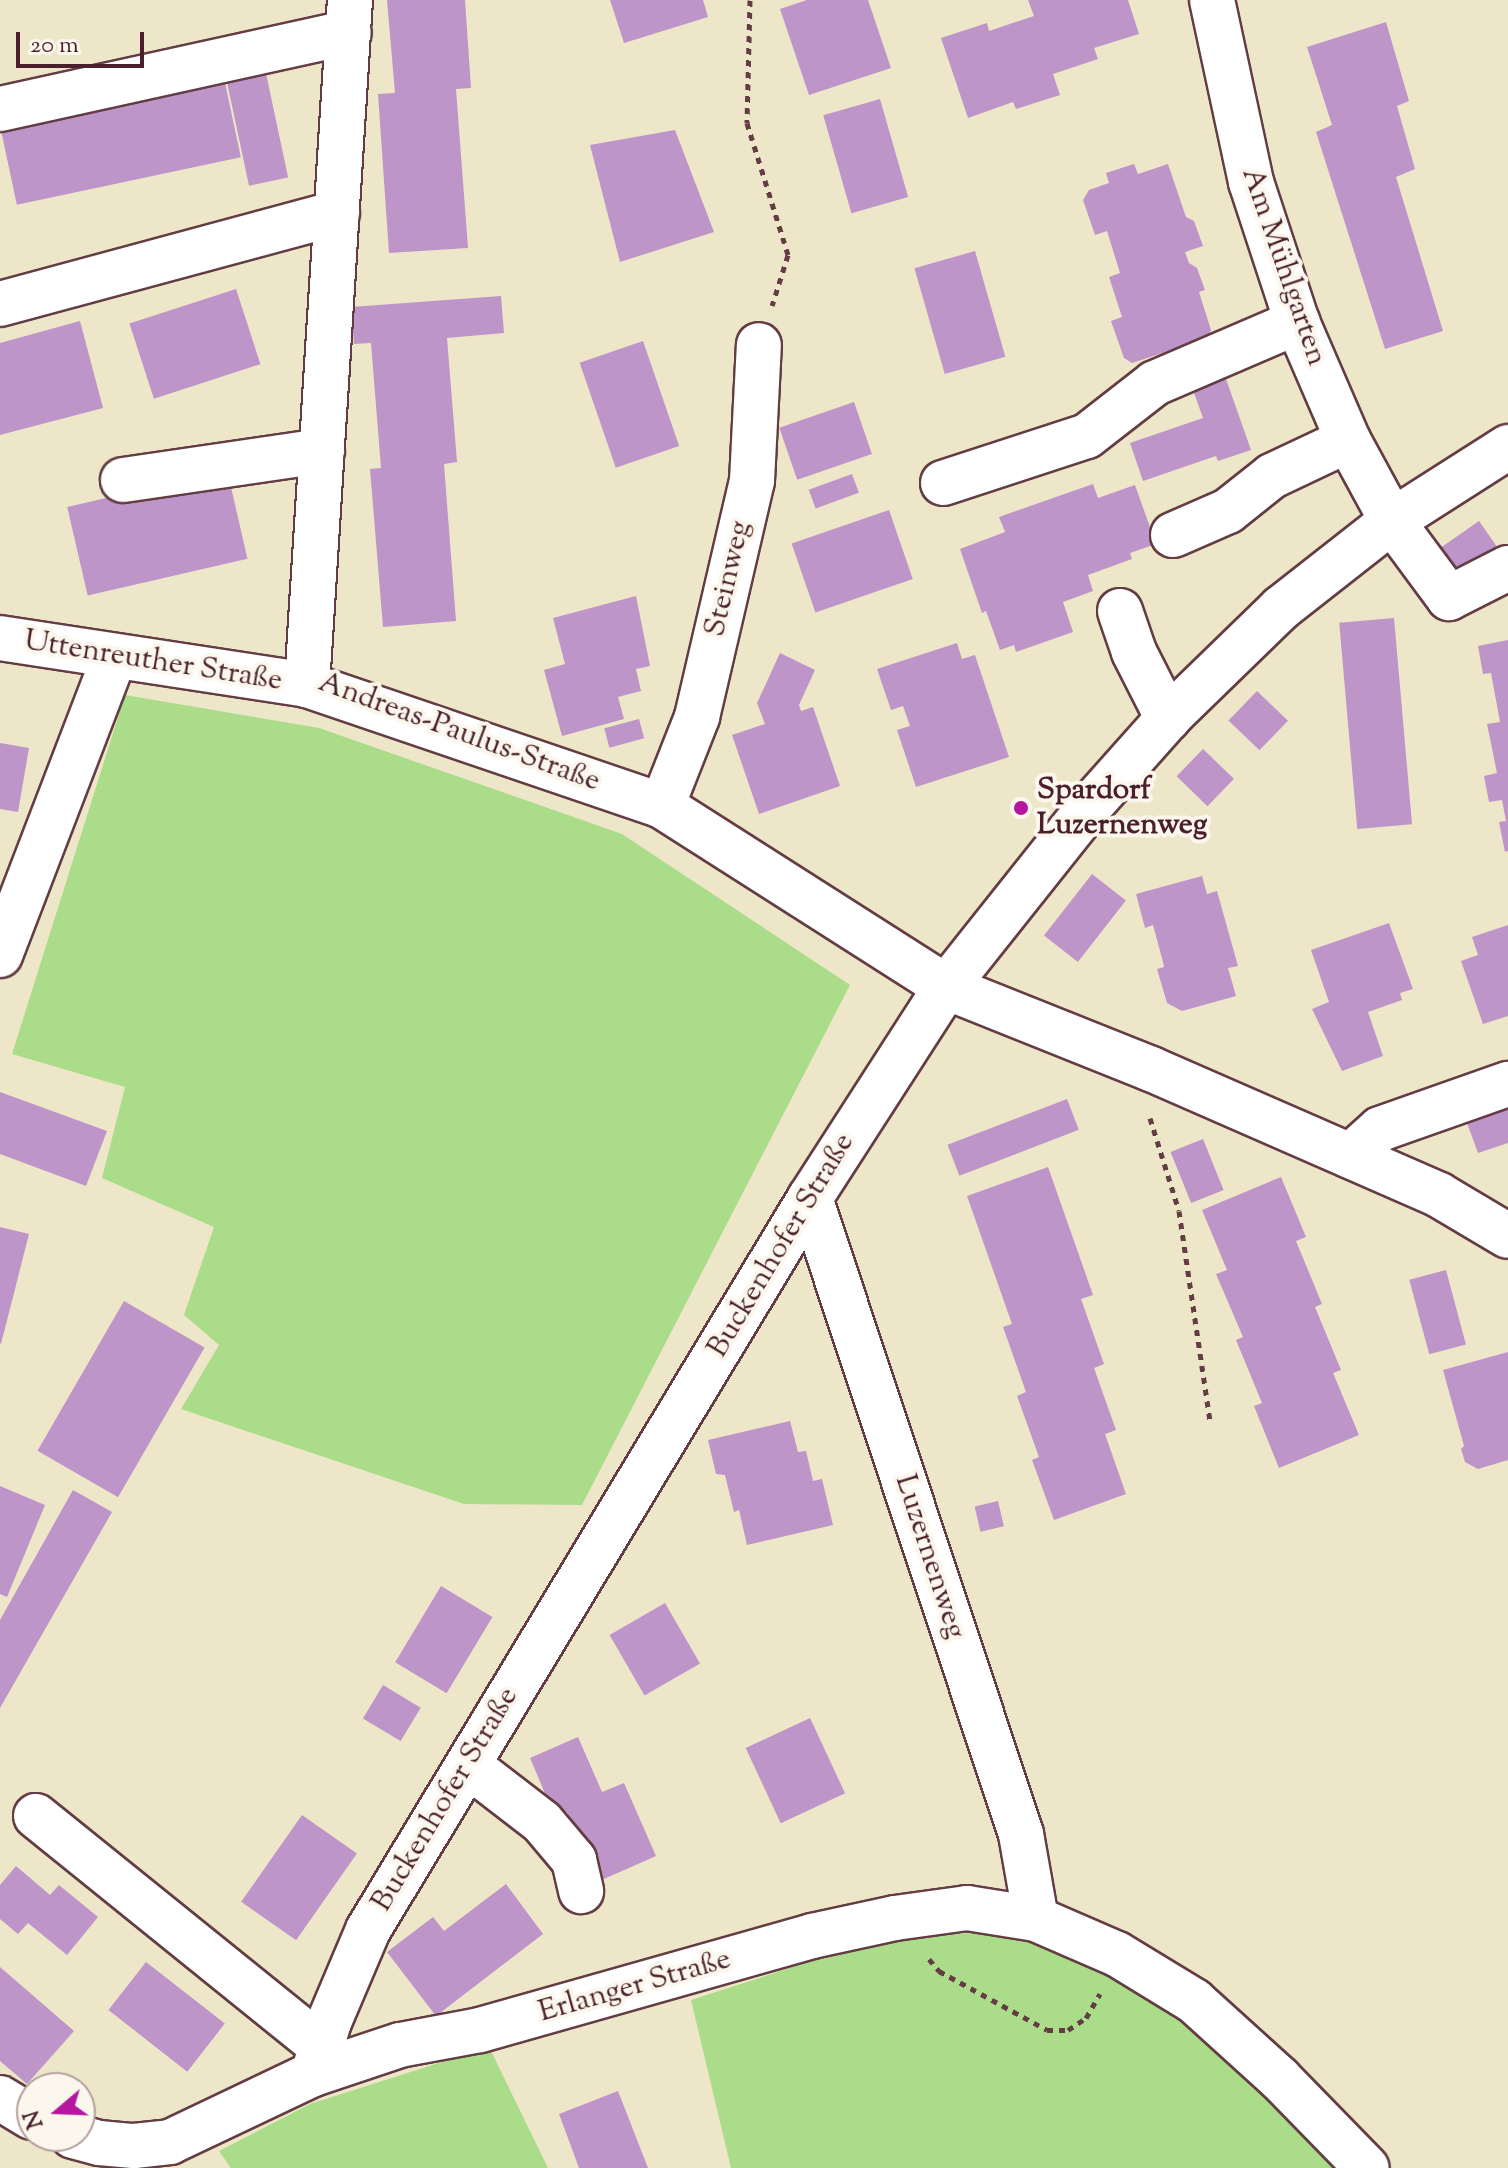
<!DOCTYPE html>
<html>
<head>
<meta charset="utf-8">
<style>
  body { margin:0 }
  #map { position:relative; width:1508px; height:2168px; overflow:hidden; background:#eee6c8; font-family:"Sorts Mill Goudy",serif }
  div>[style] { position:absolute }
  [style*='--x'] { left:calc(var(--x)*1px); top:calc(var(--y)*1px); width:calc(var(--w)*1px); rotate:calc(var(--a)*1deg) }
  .green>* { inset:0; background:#abdc8a }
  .building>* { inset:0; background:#bd95c8; transform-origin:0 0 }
  .path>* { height:5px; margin-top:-2.5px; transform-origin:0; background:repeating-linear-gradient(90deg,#633d43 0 6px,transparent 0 12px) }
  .roads { filter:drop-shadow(2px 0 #633d43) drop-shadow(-2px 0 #633d43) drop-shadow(0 2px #633d43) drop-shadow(0 -2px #633d43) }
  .minor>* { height:44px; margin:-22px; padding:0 22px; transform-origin:22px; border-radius:22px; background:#fff }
  .major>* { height:44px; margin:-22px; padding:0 22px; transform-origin:22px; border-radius:22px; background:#fff }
  .dots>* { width:22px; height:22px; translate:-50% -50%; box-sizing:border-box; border:4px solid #fbf7ec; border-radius:50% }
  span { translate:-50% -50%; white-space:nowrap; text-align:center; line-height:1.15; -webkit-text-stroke:8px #fbf7ec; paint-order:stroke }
  .street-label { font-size:30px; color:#4a1f2b }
  .poi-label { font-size:30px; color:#4a1f2b; font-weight:700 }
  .left { translate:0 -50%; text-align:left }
  .north { position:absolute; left:16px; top:2072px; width:80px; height:80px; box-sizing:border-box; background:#fbf7ec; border:2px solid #b4a19f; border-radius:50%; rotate:251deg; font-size:22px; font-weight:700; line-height:32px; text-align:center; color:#4a1f2b }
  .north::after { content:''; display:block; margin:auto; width:28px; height:36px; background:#b5179e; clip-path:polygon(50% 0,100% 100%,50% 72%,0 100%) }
  .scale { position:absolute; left:16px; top:32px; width:128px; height:36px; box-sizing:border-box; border:4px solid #4a1f2b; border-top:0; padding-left:10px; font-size:24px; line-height:28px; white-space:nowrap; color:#4a1f2b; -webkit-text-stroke:6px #fbf7ec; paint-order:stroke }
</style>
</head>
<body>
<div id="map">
  <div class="green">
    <div style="clip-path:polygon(125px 695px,319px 728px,622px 834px,850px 985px,582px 1505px,464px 1504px,181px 1409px,219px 1345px,184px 1315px,214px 1227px,102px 1178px,125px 1087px,12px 1054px)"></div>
    <div style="clip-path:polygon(1046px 1929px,1207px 2035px,1337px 2168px,731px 2168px,691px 2000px,883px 1938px)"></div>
    <div style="clip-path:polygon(489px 2047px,548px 2168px,231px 2168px,219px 2151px,310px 2104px)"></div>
  </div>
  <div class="building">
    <div style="clip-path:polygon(387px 0,465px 0,471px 88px,456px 89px,468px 248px,389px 253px,378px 94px,395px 93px)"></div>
    <div style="clip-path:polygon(610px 0,703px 0,708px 17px,624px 43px)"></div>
    <div style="clip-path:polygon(807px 0,868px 0,891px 68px,809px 95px,780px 9px)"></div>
    <div style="clip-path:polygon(1028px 0,1128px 0,1139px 34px,1094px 48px,1098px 59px,1053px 74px,1060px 95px,1016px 109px,1013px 102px,968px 118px,941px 38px,987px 23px,989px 31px,1034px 16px)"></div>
    <div style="clip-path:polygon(1386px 22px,1409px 101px,1397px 106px,1415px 169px,1396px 177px,1443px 331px,1385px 349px,1316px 132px,1332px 125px,1307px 47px)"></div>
    <div style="left:264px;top:64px;width:116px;height:40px;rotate:78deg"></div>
    <div style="left:224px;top:78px;width:81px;height:229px;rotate:78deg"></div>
    <div style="left:880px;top:99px;width:102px;height:59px;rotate:74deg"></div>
    <div style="clip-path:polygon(675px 130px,714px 232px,620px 262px,590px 145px)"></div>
    <div style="clip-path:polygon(1134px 164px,1138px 174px,1168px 164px,1186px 217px,1194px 221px,1203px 246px,1185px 252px,1189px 263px,1197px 268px,1205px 290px,1199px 292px,1211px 330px,1208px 338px,1132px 363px,1124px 358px,1111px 321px,1122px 317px,1109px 277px,1120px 273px,1107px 231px,1095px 235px,1083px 200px,1089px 190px,1109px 183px,1106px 173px)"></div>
    <div style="left:975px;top:251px;width:110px;height:63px;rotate:74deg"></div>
    <div style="left:236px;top:289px;width:79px;height:112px;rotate:72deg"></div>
    <div style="clip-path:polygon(501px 296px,504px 333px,447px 338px,457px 462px,444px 464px,456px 621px,383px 627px,370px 469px,381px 468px,371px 343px,354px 344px,351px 307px)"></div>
    <div style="clip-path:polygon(80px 321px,103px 408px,0 435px,0 343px)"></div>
    <div style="left:643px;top:341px;width:111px;height:67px;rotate:71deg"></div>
    <div style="clip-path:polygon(1226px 379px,1251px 450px,1218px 461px,1216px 456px,1143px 481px,1130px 443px,1203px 418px,1193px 390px)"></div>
    <div style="left:854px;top:402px;width:55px;height:79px;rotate:71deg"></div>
    <div style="left:227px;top:470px;width:91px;height:164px;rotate:77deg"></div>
    <div style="left:852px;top:474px;width:20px;height:46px;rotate:70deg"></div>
    <div style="clip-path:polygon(1093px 484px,1098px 498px,1135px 485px,1156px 544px,1130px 553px,1132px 559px,1088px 575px,1093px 591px,1063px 602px,1073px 632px,1016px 652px,1014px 645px,1000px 650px,986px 611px,982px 613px,960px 549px,1005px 532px,999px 517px)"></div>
    <div style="left:889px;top:510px;width:73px;height:103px;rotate:71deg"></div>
    <div style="left:1479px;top:521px;width:40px;height:56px;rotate:55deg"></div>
    <div style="clip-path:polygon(636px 596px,650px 666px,636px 669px,641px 691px,618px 697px,624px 719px,562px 736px,544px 670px,565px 664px,553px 618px)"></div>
    <div style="left:1394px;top:618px;width:207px;height:55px;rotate:85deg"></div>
    <div style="clip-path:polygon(1508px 640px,1508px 851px,1505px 852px,1499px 822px,1506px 821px,1502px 800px,1489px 802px,1484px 776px,1497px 773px,1487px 724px,1500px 722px,1491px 673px,1483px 674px,1478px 646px)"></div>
    <div style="clip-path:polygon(957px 643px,962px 659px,975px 655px,1009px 757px,916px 787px,897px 730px,910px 726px,903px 706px,891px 710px,877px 669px)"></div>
    <div style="clip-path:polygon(780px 653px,815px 670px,799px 705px,801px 711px,813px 707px,840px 786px,759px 814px,732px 735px,765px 724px,757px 703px)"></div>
    <div style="left:1257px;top:691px;width:43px;height:41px;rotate:44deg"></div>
    <div style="left:639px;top:719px;width:20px;height:36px;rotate:75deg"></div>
    <div style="clip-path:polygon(0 743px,29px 748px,18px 812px,0 809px)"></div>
    <div style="left:1203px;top:749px;width:43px;height:38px;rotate:44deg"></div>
    <div style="left:1092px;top:874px;width:43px;height:78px;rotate:38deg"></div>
    <div style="clip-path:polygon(1202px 876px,1207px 894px,1217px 891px,1238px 966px,1228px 968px,1236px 996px,1182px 1011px,1167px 1003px,1157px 969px,1164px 967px,1163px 962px,1153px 925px,1145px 928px,1136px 894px)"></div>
    <div style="clip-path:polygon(1389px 923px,1413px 989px,1400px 993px,1402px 1000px,1368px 1012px,1383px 1056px,1342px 1071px,1312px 1009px,1329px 1002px,1311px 950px)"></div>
    <div style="clip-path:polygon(1508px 925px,1508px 1016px,1483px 1024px,1461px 961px,1478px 955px,1472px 937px)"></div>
    <div style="clip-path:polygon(0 1092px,107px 1131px,86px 1186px,0 1154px)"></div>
    <div style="clip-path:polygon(1508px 1097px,1508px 1143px,1478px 1153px,1463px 1112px)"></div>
    <div style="left:1067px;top:1099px;width:33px;height:128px;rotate:69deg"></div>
    <div style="left:1203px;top:1139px;width:55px;height:35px;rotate:68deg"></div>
    <div style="clip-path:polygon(1048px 1167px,1093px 1295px,1081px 1299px,1104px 1364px,1094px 1368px,1116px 1430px,1105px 1434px,1126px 1494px,1054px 1520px,1032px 1460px,1039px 1457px,1017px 1396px,1026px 1392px,1003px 1327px,1012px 1324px,967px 1196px)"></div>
    <div style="clip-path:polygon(1281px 1177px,1306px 1237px,1296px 1241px,1322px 1304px,1315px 1307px,1341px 1370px,1333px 1373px,1359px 1435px,1279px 1468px,1254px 1406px,1262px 1403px,1236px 1340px,1243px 1337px,1216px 1274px,1227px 1270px,1202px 1210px)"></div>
    <div style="clip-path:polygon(0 1227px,29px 1234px,1px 1344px,0 1343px)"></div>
    <div style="left:1446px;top:1270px;width:77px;height:38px;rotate:75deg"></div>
    <div style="left:124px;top:1301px;width:93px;height:173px;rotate:30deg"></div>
    <div style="clip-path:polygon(1508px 1352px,1508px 1460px,1478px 1469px,1465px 1462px,1461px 1449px,1464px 1446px,1443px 1370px)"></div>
    <div style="clip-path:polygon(790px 1421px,798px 1452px,806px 1451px,813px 1481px,822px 1479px,833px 1525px,747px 1545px,739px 1510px,734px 1512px,725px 1475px,716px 1474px,708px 1440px)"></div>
    <div style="clip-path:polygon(0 1486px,45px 1505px,7px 1597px,0 1594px)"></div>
    <div style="clip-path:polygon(73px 1490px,112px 1512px,0 1708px,0 1620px)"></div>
    <div style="left:998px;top:1501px;width:26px;height:24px;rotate:77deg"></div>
    <div style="left:441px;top:1586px;width:60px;height:89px;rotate:31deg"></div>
    <div style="left:665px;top:1603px;width:70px;height:64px;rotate:60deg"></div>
    <div style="left:383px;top:1685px;width:44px;height:39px;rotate:31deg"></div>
    <div style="left:810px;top:1718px;width:83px;height:71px;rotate:65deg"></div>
    <div style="clip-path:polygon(578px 1737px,602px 1792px,624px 1783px,656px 1856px,597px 1882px,567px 1812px,555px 1817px,530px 1758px)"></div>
    <div style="left:302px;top:1815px;width:67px;height:106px;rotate:35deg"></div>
    <div style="clip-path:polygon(16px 1866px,50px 1895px,59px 1885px,98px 1917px,67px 1955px,28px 1923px,18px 1934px,0 1919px,0 1885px)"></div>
    <div style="clip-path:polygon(506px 1884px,543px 1934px,436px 2016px,387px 1952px,433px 1917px,444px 1931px)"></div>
    <div style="left:146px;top:1962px;width:100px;height:61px;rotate:38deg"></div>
    <div style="clip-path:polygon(0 1967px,74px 2031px,27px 2084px,0 2061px)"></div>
    <div style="clip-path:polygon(618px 2091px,648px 2168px,579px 2168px,559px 2114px)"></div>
  </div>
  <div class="path">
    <div style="--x:750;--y:0;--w:123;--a:91.4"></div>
    <div style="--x:747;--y:123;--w:138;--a:72.7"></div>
    <div style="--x:788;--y:255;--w:53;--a:107.4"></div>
    <div style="--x:1150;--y:1118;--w:97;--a:72.7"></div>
    <div style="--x:1179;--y:1211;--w:213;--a:81.6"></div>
    <div style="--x:929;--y:1959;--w:16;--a:50"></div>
    <div style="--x:939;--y:1971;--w:123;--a:28.6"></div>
    <div style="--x:1047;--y:2030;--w:21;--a:0"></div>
    <div style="--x:1068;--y:2030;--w:22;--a:-34"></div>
    <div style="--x:1086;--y:2018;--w:28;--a:-60"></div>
  </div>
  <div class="roads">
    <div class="minor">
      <div style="--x:1212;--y:0;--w:186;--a:77.9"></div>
      <div style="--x:1251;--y:182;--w:147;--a:71.8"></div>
      <div style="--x:1297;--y:322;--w:129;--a:66.6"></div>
      <div style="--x:1348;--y:440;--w:92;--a:61.5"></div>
      <div style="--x:1392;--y:521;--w:96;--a:53.5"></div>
      <div style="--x:1449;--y:598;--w:66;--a:-27"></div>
      <div style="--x:0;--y:109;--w:357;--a:-12.4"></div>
      <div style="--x:0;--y:304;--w:349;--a:-15.1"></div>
      <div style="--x:123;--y:480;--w:201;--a:-8.3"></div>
      <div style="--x:943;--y:483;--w:151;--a:-18.1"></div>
      <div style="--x:1087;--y:436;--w:86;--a:-37.9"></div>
      <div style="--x:1155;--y:383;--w:155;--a:-23.2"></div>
      <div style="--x:1173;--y:535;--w:60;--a:-23.6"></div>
      <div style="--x:1228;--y:511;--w:56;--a:-38.5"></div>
      <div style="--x:1272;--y:476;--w:84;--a:-25.3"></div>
      <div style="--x:1120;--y:611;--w:43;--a:71.1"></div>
      <div style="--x:1134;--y:652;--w:75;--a:63.1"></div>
      <div style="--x:0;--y:638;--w:311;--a:8.7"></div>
      <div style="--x:307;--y:685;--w:375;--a:18.8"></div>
      <div style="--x:662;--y:806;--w:337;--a:32.5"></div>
      <div style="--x:946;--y:987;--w:221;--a:21.8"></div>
      <div style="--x:1151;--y:1069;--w:314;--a:23.6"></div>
      <div style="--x:1439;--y:1195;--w:80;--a:30.7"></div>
      <div style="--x:307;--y:685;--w:686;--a:-86.41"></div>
      <div style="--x:662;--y:806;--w:96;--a:-68.5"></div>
      <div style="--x:697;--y:717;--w:242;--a:-76.9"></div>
      <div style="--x:752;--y:481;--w:136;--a:-87.1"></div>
      <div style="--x:0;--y:955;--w:320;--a:-69"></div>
      <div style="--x:1350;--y:1156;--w:40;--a:-42"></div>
      <div style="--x:1380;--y:1129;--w:136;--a:-19.4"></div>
      <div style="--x:810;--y:1198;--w:670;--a:71.65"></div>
      <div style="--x:1021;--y:1834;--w:86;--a:80"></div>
      <div style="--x:468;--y:1765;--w:93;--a:37.6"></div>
      <div style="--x:542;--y:1822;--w:50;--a:49.9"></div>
      <div style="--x:574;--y:1860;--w:32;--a:77"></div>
      <div style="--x:36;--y:1816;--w:366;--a:38.9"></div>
      <div style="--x:313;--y:2074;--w:54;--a:-72.9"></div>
      <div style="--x:329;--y:2022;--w:100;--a:-67"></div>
      <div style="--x:368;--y:1930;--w:855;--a:-58.88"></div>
      <div style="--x:810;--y:1198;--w:251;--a:-57.2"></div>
      <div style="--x:946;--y:987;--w:231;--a:-51.5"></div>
      <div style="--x:1090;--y:806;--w:123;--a:-48.3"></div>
      <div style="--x:1172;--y:714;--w:152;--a:-44.2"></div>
      <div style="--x:1281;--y:608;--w:141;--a:-38.1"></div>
      <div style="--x:1392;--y:521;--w:138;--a:-32.5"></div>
    </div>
    <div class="major">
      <div style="--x:0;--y:2098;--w:37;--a:31"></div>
      <div style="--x:73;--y:2136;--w:27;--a:15"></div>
      <div style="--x:99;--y:2143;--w:35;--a:5"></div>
      <div style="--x:134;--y:2146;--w:36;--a:-6"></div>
      <div style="--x:170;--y:2142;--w:158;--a:-25.4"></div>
      <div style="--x:313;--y:2074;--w:92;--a:-18.4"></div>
      <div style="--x:400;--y:2045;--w:81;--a:-10.6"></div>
      <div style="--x:480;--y:2030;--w:345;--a:-15.8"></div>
      <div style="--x:812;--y:1936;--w:85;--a:-12.2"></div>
      <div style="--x:895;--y:1918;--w:73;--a:-7.9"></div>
      <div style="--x:967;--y:1908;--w:70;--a:9.1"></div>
      <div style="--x:1036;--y:1919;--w:88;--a:23.4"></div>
      <div style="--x:1117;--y:1954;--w:90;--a:31.4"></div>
      <div style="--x:1194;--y:2001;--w:116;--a:42.2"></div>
      <div style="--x:1280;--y:2079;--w:124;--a:45.7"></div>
    </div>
  </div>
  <div class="dots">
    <div style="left:1021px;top:808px;background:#b5179e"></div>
  </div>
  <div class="street-label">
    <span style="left:1283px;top:267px;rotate:71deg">Am Mühlgarten</span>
    <span style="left:729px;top:579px;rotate:-77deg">Steinweg</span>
    <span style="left:153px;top:662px;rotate:9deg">Uttenreuther Straße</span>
    <span style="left:459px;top:733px;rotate:20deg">Andreas-Paulus-Straße</span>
    <span style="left:782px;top:1246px;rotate:-59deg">Buckenhofer Straße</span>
    <span style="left:929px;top:1557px;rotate:72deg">Luzernenweg</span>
    <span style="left:446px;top:1800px;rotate:-59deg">Buckenhofer Straße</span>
    <span style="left:635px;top:1987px;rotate:-16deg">Erlanger Straße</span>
  </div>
  <div class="poi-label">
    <span class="left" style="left:1037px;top:808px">Spardorf<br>Luzernenweg</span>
  </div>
  <div class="north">N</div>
  <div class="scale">20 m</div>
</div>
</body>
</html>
